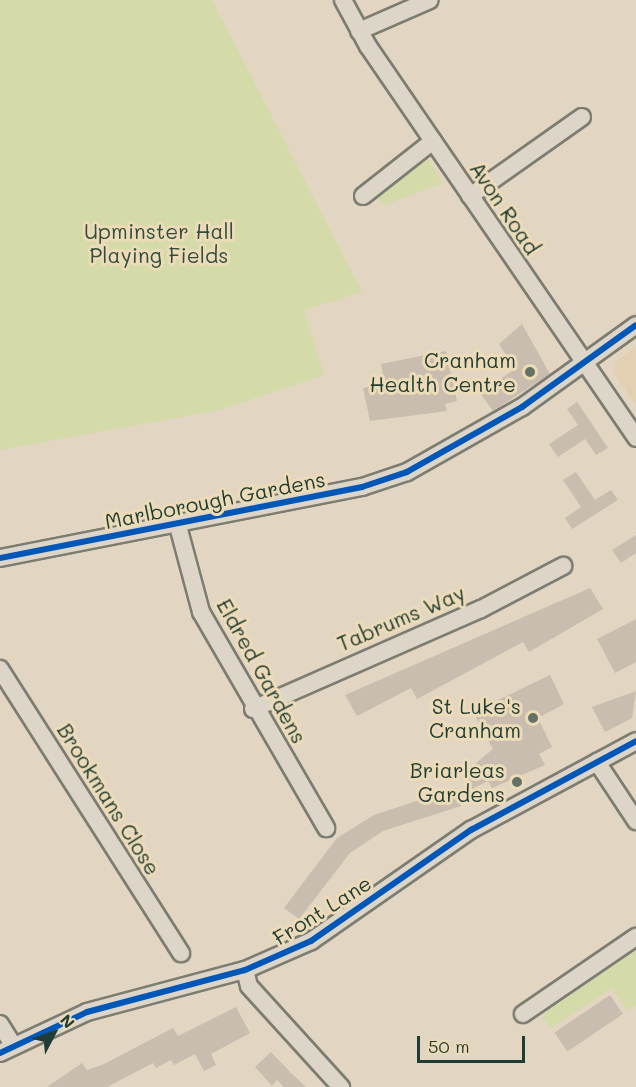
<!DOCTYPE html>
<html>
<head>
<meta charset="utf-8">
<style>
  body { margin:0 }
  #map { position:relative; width:636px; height:1087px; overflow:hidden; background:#e2d5c1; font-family:Mali,sans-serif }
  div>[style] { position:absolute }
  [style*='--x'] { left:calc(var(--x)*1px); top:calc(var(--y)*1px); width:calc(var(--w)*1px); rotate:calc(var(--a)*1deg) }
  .built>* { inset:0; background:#e3d0b3 }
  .green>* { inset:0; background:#d4daa8 }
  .building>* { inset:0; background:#c8bdae; transform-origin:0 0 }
  .roads { filter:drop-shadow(2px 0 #7c7c71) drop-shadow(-2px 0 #7c7c71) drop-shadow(0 2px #7c7c71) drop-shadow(0 -2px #7c7c71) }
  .minor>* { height:16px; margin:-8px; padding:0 8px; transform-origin:8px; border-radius:8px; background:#ddd5c8 }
  .cycleway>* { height:6px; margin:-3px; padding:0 3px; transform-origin:3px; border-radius:3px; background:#0057b8 }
  .dots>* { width:16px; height:16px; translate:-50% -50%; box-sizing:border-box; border:3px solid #eddbb8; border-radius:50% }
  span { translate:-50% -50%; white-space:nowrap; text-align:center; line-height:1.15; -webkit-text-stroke:6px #eddbb8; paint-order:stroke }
  .street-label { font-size:21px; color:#1f3d34 }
  .park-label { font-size:21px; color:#304d3e }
  .poi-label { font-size:21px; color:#1f3d34 }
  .right { translate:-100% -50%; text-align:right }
  .north { position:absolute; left:24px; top:1003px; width:60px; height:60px; -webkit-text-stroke:4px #eddbb8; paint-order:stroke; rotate:49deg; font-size:16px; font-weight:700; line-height:24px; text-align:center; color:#1f3d34 }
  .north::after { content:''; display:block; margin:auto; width:21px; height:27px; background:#1f3d34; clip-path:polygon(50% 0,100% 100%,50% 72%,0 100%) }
  .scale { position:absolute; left:417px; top:1036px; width:108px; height:27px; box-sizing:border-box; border:3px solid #1f3d34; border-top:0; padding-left:8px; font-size:18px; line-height:21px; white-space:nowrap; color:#1f3d34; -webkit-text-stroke:4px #eddbb8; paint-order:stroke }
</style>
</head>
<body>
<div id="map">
  <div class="built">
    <div style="clip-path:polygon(636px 347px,636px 406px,613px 372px,616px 361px)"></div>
  </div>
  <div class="green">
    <div style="clip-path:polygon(0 0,212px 0,362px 292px,304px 310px,324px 375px,219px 410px,0 450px)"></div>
    <div style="clip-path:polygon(425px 154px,443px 183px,385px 205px,379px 200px,379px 191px)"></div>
    <div style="clip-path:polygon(636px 951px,636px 1005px,628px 1011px,612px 988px,551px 1028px,543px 1018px,546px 1012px)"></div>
  </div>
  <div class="building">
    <div style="clip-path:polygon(522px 324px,550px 374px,493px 411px,480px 393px,515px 369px,499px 344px)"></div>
    <div style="clip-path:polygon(446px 351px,457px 401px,445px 404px,447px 411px,370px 421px,363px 388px,385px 384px,381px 364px)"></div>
    <div style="clip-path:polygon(577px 402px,608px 448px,596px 455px,585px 439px,558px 457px,549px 444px,578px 425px,567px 409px)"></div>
    <div style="clip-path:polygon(576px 472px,595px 500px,611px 490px,618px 500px,572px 529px,565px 518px,581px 507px,563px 480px)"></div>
    <div style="clip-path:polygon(636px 535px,636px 553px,621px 563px,612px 550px)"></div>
    <div style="clip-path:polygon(590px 588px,603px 609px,529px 652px,523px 642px,417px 699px,411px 688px,357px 716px,345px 695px)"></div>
    <div style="clip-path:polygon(636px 619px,636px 662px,615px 673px,597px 639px)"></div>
    <div style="clip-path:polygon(550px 675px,564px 704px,538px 718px,552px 747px,539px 754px,545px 765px,492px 788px,488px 781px,472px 789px,463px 774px,493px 749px,473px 712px)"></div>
    <div style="clip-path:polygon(636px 691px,632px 718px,605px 732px,592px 707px)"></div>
    <div style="clip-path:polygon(456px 788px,461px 806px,383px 831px,350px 853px,299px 919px,284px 908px,337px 838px,374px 815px)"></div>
    <div style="left:610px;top:995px;width:23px;height:67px;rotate:56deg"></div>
    <div style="clip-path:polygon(236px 1007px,250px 1033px,211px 1054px,216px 1065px,204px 1071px,195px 1054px,174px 1065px,171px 1060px,156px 1068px,153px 1063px,107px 1087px,47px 1087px,82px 1063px,87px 1070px,102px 1065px,173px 1028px,178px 1036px)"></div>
    <div style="clip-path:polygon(271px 1052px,291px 1073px,306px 1087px,284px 1087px,277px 1080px,272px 1086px,255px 1067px)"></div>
  </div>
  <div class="roads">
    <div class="minor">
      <div style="--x:343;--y:0;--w:52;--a:61.5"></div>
      <div style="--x:368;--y:46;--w:475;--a:55.6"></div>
      <div style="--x:359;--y:31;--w:77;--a:-23.6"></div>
      <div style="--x:363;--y:196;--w:89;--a:-38.2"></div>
      <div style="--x:470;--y:196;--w:137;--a:-35.2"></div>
      <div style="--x:178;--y:526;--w:89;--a:75"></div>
      <div style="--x:201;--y:612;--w:250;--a:59.9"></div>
      <div style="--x:0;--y:558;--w:369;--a:-11.1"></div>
      <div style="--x:362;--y:487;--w:47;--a:-18.4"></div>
      <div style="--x:407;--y:472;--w:132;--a:-29.5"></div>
      <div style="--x:522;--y:407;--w:140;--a:-35.7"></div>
      <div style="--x:0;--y:669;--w:337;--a:57.5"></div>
      <div style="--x:253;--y:709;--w:249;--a:-23.7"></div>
      <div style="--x:481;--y:609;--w:93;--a:-27.7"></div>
      <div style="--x:597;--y:762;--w:71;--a:56.5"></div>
      <div style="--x:245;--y:970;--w:16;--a:76"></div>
      <div style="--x:249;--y:986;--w:137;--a:47.7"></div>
      <div style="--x:523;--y:1014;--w:137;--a:-34.3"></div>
      <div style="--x:0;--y:1024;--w:25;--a:58"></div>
      <div style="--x:0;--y:1053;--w:96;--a:-25.2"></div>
      <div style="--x:87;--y:1012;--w:163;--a:-14.9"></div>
      <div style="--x:245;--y:970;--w:72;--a:-23.7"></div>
      <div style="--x:311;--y:941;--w:195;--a:-34.8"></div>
      <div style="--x:471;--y:830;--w:187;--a:-28.3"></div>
    </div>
  </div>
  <div class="cycleway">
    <div style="--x:0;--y:558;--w:369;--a:-11.1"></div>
    <div style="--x:362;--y:487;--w:47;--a:-18.4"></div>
    <div style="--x:407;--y:472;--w:132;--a:-29.5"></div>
    <div style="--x:522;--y:407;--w:140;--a:-35.7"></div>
    <div style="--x:0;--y:1053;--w:96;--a:-25.2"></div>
    <div style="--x:87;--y:1012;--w:163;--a:-14.9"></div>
    <div style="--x:245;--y:970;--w:72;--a:-23.7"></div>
    <div style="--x:311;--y:941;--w:195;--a:-34.8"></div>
    <div style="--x:471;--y:830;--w:187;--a:-28.3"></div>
  </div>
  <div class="dots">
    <div style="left:530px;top:372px;background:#637265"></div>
    <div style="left:533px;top:718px;background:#637265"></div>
    <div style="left:517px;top:782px;background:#637265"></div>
  </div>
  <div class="street-label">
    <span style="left:505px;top:208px;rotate:56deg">Avon Road</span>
    <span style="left:215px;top:500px;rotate:-11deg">Marlborough Gardens</span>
    <span style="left:401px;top:618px;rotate:-23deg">Tabrums Way</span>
    <span style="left:262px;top:671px;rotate:61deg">Eldred Gardens</span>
    <span style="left:109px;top:799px;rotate:58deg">Brookmans Close</span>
    <span style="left:322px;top:910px;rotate:-32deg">Front Lane</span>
  </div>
  <div class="park-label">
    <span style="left:159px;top:243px">Upminster Hall<br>Playing Fields</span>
  </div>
  <div class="poi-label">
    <span class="right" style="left:516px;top:372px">Cranham<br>Health Centre</span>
    <span class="right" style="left:521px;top:718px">St Luke's<br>Cranham</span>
    <span class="right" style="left:505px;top:782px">Briarleas<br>Gardens</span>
  </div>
  <div class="north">N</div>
  <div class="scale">50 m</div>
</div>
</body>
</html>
